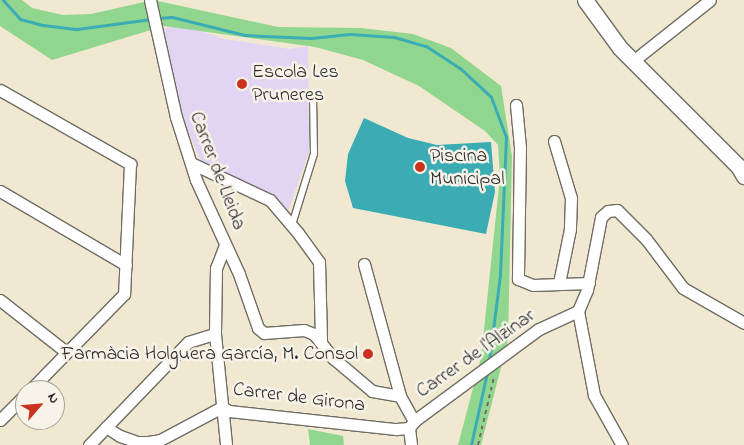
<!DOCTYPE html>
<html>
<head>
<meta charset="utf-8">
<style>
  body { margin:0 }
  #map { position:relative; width:744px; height:445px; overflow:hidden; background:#f0e8d0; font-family:"Indie Flower",sans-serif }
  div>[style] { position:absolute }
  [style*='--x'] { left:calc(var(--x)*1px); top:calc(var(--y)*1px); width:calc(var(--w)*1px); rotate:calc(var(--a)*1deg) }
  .built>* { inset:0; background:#e2d4f3 }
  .green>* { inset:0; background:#91d68e }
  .water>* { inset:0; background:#3bacb4 }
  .stream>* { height:3px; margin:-1.5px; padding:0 1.5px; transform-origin:1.5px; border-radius:1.5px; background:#3bacb4 }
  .path>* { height:2px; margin-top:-1px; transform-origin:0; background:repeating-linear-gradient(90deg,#706d65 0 4px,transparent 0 8px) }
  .roads { filter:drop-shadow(1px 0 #706d65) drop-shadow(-1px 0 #706d65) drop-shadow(0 1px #706d65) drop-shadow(0 -1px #706d65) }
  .lane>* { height:5.5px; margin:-2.75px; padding:0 2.75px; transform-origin:2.75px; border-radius:2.75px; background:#fff }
  .street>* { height:11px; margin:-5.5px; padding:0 5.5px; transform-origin:5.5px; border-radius:5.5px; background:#fff }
  .secondary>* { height:15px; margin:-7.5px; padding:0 7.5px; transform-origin:7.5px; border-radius:7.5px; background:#fff }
  .dots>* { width:14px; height:14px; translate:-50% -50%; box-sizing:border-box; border:2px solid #f7f3e8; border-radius:50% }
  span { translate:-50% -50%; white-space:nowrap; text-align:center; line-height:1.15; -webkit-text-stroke:5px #f7f3e8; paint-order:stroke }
  .poi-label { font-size:20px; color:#2b2b2b }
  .left { translate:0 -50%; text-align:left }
  .right { translate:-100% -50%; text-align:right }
  .street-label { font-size:20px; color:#2b2b2b }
  .north { position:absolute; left:15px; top:380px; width:50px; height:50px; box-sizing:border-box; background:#f7f3e8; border:1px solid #a5a39c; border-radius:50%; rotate:63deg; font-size:14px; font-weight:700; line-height:20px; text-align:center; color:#2b2b2b }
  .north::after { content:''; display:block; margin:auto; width:18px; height:22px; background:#c8321e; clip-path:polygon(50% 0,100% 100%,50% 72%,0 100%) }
</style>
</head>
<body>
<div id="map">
  <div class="built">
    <div style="clip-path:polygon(180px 24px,224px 39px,290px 49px,308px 46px,309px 152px,288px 211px,272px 194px,201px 162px,183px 119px,162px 30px)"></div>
  </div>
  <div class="green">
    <div style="clip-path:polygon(0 0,22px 0,32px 8px,63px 15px,91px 14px,153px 0,278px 27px,361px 28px,413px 34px,451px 48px,501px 86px,512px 156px,508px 340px,481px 445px,458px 445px,481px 358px,500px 177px,498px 145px,485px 131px,419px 86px,363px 60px,315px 47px,164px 26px,52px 60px,0 26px)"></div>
    <div style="clip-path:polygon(308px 429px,343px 436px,344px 445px,310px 445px)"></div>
  </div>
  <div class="water">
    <div style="clip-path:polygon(364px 118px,408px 138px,437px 145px,491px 142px,495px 192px,486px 234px,353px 208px,345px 181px,348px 154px)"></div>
  </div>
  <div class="stream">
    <div style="--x:3;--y:0;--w:25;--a:48"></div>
    <div style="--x:20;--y:19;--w:24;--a:15"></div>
    <div style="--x:43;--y:25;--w:34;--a:7"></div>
    <div style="--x:77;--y:29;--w:75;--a:-7.7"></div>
    <div style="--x:157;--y:18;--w:15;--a:-4"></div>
    <div style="--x:172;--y:17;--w:75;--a:13.9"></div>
    <div style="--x:245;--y:35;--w:66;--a:2.6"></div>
    <div style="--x:311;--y:38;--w:39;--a:-6"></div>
    <div style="--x:350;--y:34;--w:44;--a:3.9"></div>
    <div style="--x:394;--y:37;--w:33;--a:16"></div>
    <div style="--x:426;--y:46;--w:42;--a:33.3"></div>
    <div style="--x:461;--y:69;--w:41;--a:43"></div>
    <div style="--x:491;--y:97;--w:43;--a:69.4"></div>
    <div style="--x:506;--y:137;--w:138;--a:92.5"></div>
    <div style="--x:500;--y:275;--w:87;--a:97.3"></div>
    <div style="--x:471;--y:445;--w:75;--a:-77.6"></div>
  </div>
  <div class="path">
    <div style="--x:478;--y:445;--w:70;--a:-76.8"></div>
  </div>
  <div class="roads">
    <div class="lane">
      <div style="--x:292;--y:225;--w:74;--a:-72.8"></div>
      <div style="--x:314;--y:154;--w:57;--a:-91"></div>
    </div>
    <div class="street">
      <div style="--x:150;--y:0;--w:120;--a:77.5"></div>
      <div style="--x:176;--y:117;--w:66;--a:72.4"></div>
      <div style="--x:196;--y:180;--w:103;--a:65.4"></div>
      <div style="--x:239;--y:274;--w:57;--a:70.6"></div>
      <div style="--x:258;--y:328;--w:8;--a:40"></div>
      <div style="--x:264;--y:333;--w:40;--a:-4.3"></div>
      <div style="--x:304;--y:330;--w:11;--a:22"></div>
      <div style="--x:314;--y:334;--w:31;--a:52"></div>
      <div style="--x:333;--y:358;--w:51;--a:40.2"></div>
      <div style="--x:372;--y:391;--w:28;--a:10"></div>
      <div style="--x:633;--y:61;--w:98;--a:-38.4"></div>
      <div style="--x:0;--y:90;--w:150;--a:29.6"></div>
      <div style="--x:130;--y:164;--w:130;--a:92.6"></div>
      <div style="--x:124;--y:294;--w:134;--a:134.4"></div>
      <div style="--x:516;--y:105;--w:42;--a:84.6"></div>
      <div style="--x:520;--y:147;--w:132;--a:90.9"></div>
      <div style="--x:518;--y:279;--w:16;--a:22"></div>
      <div style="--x:533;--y:285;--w:56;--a:-2"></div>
      <div style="--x:554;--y:141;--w:59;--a:73.4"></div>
      <div style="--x:571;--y:198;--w:31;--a:92"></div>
      <div style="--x:570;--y:229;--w:55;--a:101.5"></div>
      <div style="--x:191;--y:163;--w:87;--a:25.1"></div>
      <div style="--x:270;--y:200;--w:43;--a:49.7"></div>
      <div style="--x:298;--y:233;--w:36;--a:54"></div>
      <div style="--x:319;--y:262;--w:78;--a:88.5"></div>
      <div style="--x:0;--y:191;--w:146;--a:30.4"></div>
      <div style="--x:225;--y:245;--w:25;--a:111"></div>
      <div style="--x:216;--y:268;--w:66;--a:90.9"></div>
      <div style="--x:215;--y:334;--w:112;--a:84.3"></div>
      <div style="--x:364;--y:264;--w:137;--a:74.7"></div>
      <div style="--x:400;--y:396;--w:29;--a:61"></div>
      <div style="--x:0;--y:300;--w:84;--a:38.2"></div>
      <div style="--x:578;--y:311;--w:86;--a:79.2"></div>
      <div style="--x:594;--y:395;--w:57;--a:60.8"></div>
      <div style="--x:222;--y:407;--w:8;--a:30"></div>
      <div style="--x:229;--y:411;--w:168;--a:6.2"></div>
      <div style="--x:396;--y:429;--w:13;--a:-4"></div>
      <div style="--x:0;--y:420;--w:35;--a:-45"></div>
      <div style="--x:106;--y:427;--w:17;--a:33"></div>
      <div style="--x:120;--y:436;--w:18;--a:19"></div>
      <div style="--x:137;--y:442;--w:11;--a:0"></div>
      <div style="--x:148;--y:442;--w:12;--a:-9"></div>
      <div style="--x:160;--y:440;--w:70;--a:-28"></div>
      <div style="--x:409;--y:428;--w:9;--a:-54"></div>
      <div style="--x:414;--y:421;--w:155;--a:-36.4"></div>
      <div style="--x:539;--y:329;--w:43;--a:-24.8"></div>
      <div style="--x:578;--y:311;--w:23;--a:-67"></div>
      <div style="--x:587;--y:290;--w:74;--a:-79.1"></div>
      <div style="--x:601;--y:217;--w:9;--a:-41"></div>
      <div style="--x:608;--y:211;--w:9;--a:-6"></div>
      <div style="--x:617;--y:210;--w:41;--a:45"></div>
      <div style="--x:646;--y:239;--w:61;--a:52.9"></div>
      <div style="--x:683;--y:288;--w:70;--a:29.8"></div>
      <div style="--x:409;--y:428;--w:17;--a:83"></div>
      <div style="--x:89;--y:445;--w:143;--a:-46.1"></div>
      <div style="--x:188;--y:342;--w:28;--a:-17"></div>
    </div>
    <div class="secondary">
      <div style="--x:585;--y:0;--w:59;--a:53.9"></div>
      <div style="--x:620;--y:48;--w:167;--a:45"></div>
      <div style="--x:738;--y:166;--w:12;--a:59"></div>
    </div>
  </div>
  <div class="dots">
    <div style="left:242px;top:84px;background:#c8321e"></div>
    <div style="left:420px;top:167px;background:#c8321e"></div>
    <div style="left:368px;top:354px;background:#c8321e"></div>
  </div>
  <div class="poi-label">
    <span class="left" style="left:252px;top:84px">Escola Les<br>Pruneres</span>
    <span class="left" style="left:430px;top:168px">Piscina<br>Municipal</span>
    <span class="right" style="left:358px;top:354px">Farmàcia Holguera García, M. Consol</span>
  </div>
  <div class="street-label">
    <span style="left:217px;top:171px;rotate:69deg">Carrer de Lleida</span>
    <span style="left:476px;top:354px;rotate:-35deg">Carrer de l'Alzinar</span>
    <span style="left:299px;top:398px;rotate:7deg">Carrer de Girona</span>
  </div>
  <div class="north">N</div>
</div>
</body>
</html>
